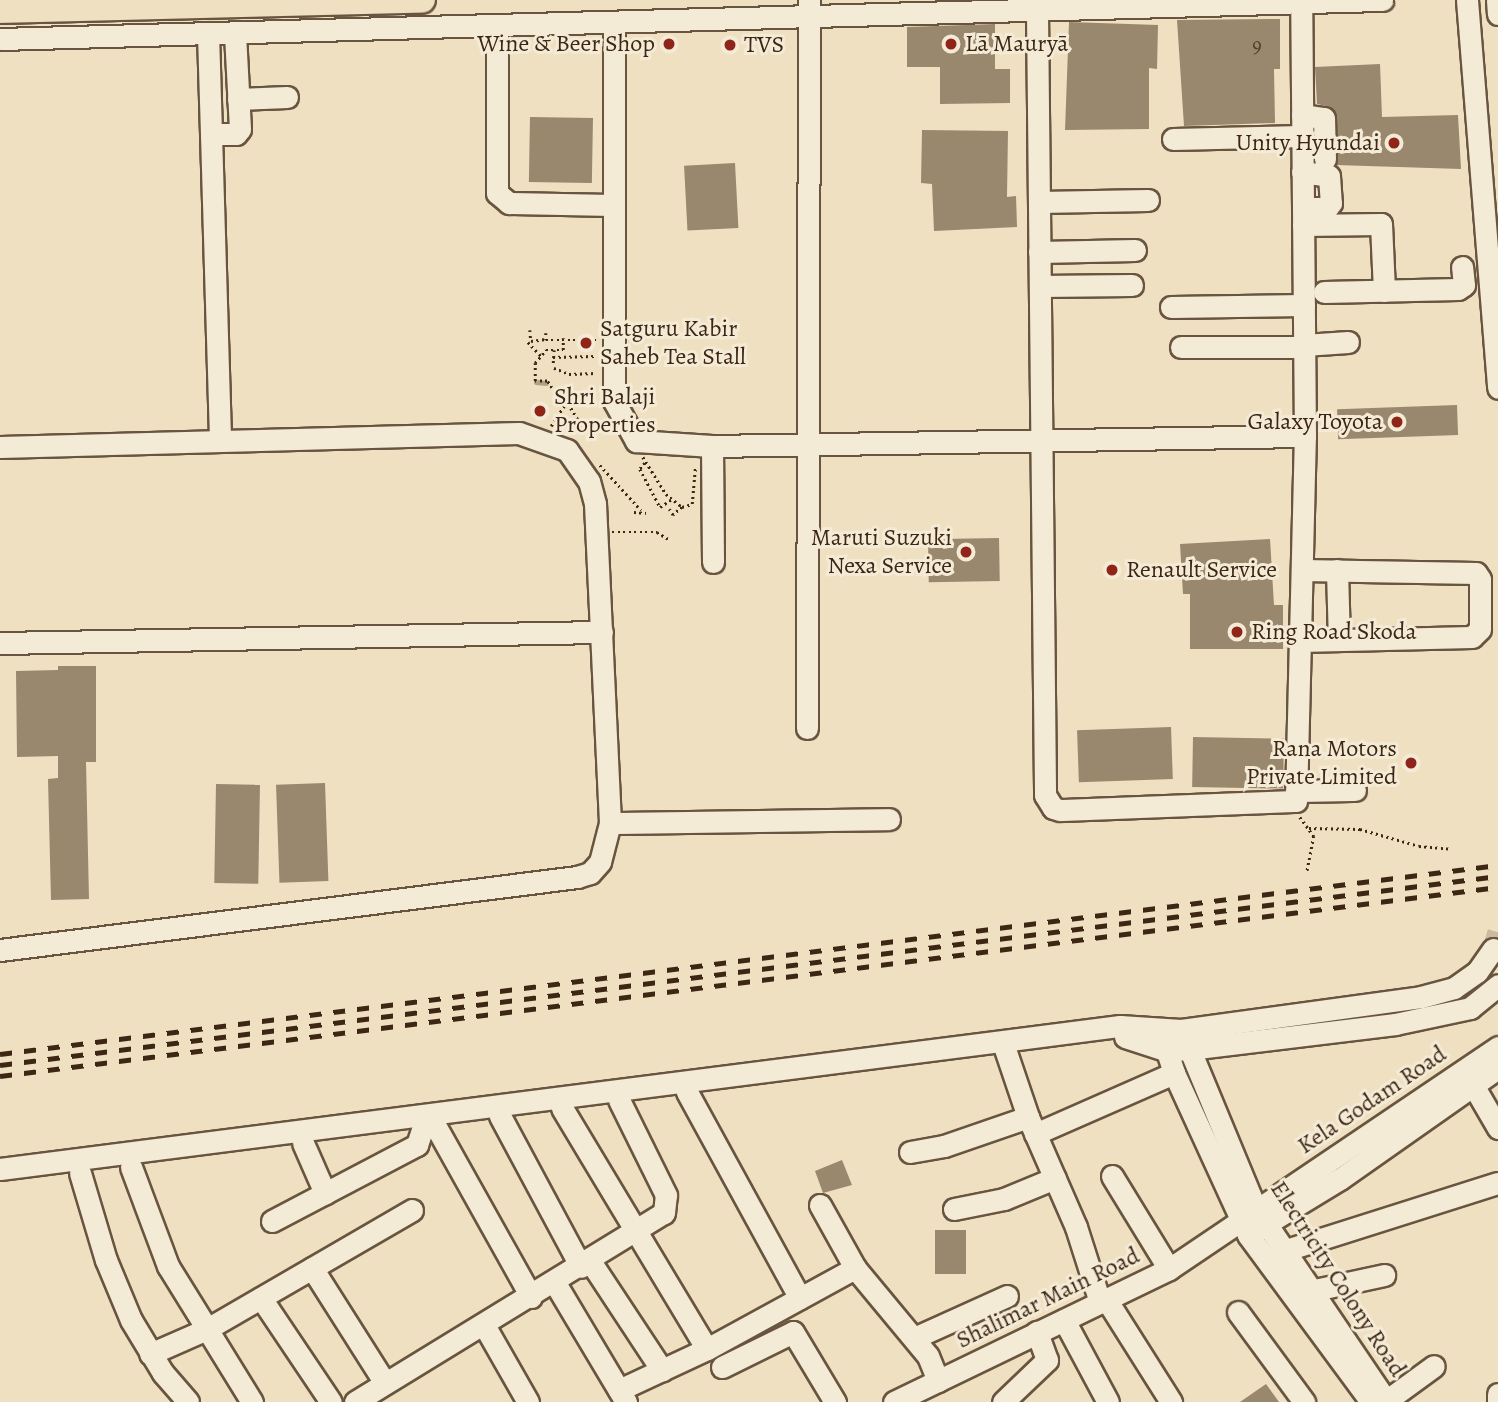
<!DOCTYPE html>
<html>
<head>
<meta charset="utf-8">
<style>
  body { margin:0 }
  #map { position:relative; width:1498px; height:1402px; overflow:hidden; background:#eee0c1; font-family:Alegreya,serif }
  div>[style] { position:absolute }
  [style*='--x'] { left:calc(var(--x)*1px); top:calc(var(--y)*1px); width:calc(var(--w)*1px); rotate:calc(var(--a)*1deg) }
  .stream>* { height:4.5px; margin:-2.25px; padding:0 2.25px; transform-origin:2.25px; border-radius:2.25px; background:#b2a186 }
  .building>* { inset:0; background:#99876e; transform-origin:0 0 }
  .minor-tunnel>* { height:21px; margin-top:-10.5px; transform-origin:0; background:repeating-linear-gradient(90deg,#cbbb9e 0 21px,transparent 0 31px) }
  .path>* { height:2.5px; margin-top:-1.25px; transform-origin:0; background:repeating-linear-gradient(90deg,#3d2714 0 2px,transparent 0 5.5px) }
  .roads { filter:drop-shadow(2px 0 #69553f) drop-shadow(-2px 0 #69553f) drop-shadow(0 2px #69553f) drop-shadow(0 -2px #69553f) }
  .minor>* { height:21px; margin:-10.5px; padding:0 10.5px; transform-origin:10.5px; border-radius:10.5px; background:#f4ebd7 }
  .major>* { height:26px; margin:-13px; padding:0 13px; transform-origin:13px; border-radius:13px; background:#eee0c1 }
  .rail>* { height:4.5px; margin-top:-2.25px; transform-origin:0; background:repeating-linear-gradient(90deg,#3d2714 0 12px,transparent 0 24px) }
  .dots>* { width:19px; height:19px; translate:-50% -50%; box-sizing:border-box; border:4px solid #f4ebd7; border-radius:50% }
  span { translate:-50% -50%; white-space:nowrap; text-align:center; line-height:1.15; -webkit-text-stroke:6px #f4ebd7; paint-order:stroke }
  .number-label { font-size:21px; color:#543f2a }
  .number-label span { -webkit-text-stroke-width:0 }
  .poi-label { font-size:24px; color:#3d2714 }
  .right { translate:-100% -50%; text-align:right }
  .left { translate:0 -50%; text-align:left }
  .street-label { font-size:24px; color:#3d2714 }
</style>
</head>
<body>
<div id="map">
  <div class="stream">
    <div style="--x:536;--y:382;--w:10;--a:6"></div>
  </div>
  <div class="building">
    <div style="clip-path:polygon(1280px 19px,1280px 69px,1274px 69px,1275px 123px,1184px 126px,1177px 20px)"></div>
    <div style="clip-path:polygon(1069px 22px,1158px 25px,1157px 69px,1149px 68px,1149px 129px,1065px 130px)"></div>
    <div style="clip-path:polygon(995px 24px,995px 69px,1010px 69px,1010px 103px,940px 104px,940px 67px,907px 67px,907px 27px)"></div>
    <div style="clip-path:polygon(1380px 64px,1382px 117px,1458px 115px,1461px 169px,1336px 165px,1337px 117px,1331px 107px,1317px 104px,1315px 67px)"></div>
    <div style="left:530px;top:117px;width:63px;height:65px;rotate:1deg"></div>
    <div style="clip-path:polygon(922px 130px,1008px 131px,1007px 197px,1016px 196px,1017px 227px,934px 231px,932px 184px,921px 183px)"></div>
    <div style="left:735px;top:163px;width:65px;height:51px;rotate:87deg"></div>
    <div style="left:1457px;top:405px;width:30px;height:120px;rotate:88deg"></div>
    <div style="left:999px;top:538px;width:43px;height:71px;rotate:89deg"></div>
    <div style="clip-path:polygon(1270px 539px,1274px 605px,1283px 605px,1283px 649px,1190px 649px,1190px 594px,1183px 594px,1180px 544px)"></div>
    <div style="clip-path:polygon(58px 666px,96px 666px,96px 762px,86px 762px,89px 899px,51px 900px,48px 779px,58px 778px,58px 756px,17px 757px,16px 671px,58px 670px)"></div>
    <div style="left:1171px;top:727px;width:52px;height:94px;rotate:88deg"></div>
    <div style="left:1193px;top:737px;width:91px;height:50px;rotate:1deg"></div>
    <div style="left:325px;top:783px;width:98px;height:49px;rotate:88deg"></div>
    <div style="left:216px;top:784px;width:44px;height:99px;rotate:1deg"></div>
    <div style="clip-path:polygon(842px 1160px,852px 1185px,823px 1193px,815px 1171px)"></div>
    <div style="left:935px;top:1230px;width:31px;height:44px"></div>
    <div style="clip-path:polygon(1266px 1384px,1279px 1402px,1240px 1402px)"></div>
  </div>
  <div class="minor-tunnel">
    <div style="--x:1493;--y:949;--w:18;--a:-74"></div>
  </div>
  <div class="path">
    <div style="--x:530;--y:330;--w:11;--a:85"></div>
    <div style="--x:531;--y:341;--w:15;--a:-8"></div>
    <div style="--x:546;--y:333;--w:7;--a:90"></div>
    <div style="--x:546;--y:340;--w:50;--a:0"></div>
    <div style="--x:528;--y:342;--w:19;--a:47"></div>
    <div style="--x:553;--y:357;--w:43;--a:-1.3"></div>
    <div style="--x:553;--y:363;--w:13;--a:-86"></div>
    <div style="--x:554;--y:368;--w:16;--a:22"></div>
    <div style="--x:569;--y:374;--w:27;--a:-2"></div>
    <div style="--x:571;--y:408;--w:21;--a:59"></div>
    <div style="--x:582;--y:426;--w:11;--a:146"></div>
    <div style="--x:551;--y:426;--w:24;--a:-57"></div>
    <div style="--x:564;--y:406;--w:30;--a:-124"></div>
    <div style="--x:547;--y:381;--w:12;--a:180"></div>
    <div style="--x:535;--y:381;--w:18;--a:-90"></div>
    <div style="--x:535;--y:363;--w:17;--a:-50"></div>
    <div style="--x:546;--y:350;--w:17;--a:0"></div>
    <div style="--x:563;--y:350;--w:12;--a:-90"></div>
    <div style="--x:643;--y:457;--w:44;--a:58.1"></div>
    <div style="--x:666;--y:494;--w:21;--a:39"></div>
    <div style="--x:682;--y:507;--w:12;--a:138"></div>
    <div style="--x:673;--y:515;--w:7;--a:-124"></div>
    <div style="--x:645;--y:463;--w:8;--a:130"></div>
    <div style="--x:640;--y:469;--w:43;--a:62.2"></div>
    <div style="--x:660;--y:507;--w:14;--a:-34"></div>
    <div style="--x:600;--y:465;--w:61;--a:47.7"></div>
    <div style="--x:682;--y:507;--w:10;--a:-17"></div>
    <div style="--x:692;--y:504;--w:37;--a:-85"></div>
    <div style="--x:634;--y:512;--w:12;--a:5"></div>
    <div style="--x:612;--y:532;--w:45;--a:0"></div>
    <div style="--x:657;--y:532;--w:13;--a:32"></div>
    <div style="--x:1300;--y:817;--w:24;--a:54"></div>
    <div style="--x:1314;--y:836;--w:38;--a:101"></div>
    <div style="--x:1309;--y:828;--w:51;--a:1.1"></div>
    <div style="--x:1360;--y:829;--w:61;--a:16.1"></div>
    <div style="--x:1419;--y:846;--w:33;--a:5"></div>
  </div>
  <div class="roads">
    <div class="minor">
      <div style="--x:1467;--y:0;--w:389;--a:85.4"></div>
      <div style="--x:1497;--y:0;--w:14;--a:86"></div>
      <div style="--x:1037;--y:12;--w:783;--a:89.41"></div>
      <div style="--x:1045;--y:795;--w:15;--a:58"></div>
      <div style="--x:1053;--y:808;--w:7;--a:16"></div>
      <div style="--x:1060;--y:810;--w:236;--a:-2.2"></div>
      <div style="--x:1296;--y:801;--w:365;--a:-88.6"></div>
      <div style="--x:1305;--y:436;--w:436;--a:-90.5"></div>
      <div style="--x:614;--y:23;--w:378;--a:90"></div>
      <div style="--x:614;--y:401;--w:46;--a:61.2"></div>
      <div style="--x:636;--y:441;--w:76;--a:3.8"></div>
      <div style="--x:712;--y:446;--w:593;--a:-0.97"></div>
      <div style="--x:497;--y:26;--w:167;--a:90"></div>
      <div style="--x:497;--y:193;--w:16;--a:40"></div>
      <div style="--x:509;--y:203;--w:105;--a:1.1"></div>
      <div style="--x:208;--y:33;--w:407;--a:88.3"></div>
      <div style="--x:0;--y:39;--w:1383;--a:-1.62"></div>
      <div style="--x:238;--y:99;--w:49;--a:-2.3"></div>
      <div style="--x:1302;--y:115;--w:22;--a:8"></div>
      <div style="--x:1324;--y:118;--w:41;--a:88.6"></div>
      <div style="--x:211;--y:134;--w:25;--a:0"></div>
      <div style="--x:236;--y:134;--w:6;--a:-51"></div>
      <div style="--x:240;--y:129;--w:97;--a:-93"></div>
      <div style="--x:1173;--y:139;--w:129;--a:-1.3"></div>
      <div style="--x:1302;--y:172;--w:27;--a:8"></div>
      <div style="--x:1329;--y:176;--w:27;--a:86"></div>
      <div style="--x:1331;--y:203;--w:6;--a:129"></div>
      <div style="--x:1327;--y:208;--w:24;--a:180"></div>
      <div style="--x:1039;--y:202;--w:109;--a:-1.1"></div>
      <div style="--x:1303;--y:225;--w:78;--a:-0.7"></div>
      <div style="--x:1381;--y:224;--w:67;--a:87.4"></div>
      <div style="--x:1039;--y:252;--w:96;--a:-1.2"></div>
      <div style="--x:1040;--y:286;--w:92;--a:-0.6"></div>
      <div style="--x:1324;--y:292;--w:134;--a:-1.3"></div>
      <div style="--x:1458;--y:289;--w:7;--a:-34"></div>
      <div style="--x:1464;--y:285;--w:18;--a:-96"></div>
      <div style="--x:1171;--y:307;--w:133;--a:-0.9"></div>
      <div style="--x:1304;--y:345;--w:44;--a:-3.9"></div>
      <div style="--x:1181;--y:347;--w:123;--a:0"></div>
      <div style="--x:712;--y:446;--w:116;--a:89.5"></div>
      <div style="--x:0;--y:447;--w:519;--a:-1.55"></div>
      <div style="--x:519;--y:433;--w:51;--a:19.5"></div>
      <div style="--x:567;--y:450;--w:38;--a:55"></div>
      <div style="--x:589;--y:481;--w:24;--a:75"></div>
      <div style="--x:595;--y:504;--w:319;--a:87.3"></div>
      <div style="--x:610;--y:823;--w:40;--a:104.4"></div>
      <div style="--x:600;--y:862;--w:15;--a:132"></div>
      <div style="--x:590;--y:873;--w:14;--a:163"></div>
      <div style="--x:577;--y:877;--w:582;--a:172.79"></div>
      <div style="--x:1337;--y:570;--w:70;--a:88.4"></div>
      <div style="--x:1300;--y:641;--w:172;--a:-1.3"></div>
      <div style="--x:1472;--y:637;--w:11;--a:-45"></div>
      <div style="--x:1480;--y:629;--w:50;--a:-90"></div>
      <div style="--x:1480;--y:579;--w:7;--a:-124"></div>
      <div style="--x:1476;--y:573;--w:174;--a:-179"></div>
      <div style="--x:0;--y:643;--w:602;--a:-1.05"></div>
      <div style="--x:807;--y:728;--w:728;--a:-89.84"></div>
      <div style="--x:1296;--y:791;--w:59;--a:-1"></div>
      <div style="--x:610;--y:823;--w:279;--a:-0.8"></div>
      <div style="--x:1125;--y:1037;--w:42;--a:18"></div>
      <div style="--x:1165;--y:1050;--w:24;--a:-2"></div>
      <div style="--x:1189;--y:1049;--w:208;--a:-6.9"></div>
      <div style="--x:1395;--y:1024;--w:77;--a:-12"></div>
      <div style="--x:1470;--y:1008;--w:36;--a:-39"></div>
      <div style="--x:1185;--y:1038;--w:183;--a:67.5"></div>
      <div style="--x:1255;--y:1207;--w:235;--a:55.9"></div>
      <div style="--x:1163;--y:1039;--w:36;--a:72"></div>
      <div style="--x:1174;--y:1073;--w:178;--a:65.4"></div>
      <div style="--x:1248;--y:1235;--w:207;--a:53.6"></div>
      <div style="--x:1005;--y:1049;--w:72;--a:71.3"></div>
      <div style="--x:1473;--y:1085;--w:50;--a:59.8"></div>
      <div style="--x:687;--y:1092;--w:235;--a:61.3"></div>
      <div style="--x:562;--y:1108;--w:281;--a:59"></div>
      <div style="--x:500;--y:1116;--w:171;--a:61.8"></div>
      <div style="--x:435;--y:1125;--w:197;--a:60.8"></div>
      <div style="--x:1035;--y:1134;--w:152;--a:-23.7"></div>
      <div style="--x:303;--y:1143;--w:55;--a:66.3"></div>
      <div style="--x:910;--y:1152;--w:35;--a:-10"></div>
      <div style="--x:944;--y:1146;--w:89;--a:-19"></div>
      <div style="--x:1028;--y:1117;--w:120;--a:66.4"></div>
      <div style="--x:1076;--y:1227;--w:79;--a:72.3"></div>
      <div style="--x:131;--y:1167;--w:106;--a:69.5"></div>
      <div style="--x:168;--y:1266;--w:74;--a:58.2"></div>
      <div style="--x:207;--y:1329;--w:62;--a:156.3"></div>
      <div style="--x:0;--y:1169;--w:1129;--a:-7.28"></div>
      <div style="--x:1120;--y:1026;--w:61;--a:3.8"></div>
      <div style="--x:1181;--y:1030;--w:242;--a:-7.8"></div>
      <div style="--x:1421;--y:997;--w:34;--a:-15"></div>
      <div style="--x:1454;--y:988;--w:28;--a:-35"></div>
      <div style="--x:1477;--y:972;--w:28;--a:-55"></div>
      <div style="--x:80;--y:1173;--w:91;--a:73.4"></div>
      <div style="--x:106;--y:1260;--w:65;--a:67.4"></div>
      <div style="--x:131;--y:1320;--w:62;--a:58.9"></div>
      <div style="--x:163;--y:1373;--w:38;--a:49"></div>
      <div style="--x:1112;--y:1176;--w:109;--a:58.5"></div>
      <div style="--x:820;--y:1205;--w:72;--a:60.9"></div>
      <div style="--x:855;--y:1268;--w:114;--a:50.3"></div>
      <div style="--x:928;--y:1356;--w:27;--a:68"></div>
      <div style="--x:954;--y:1209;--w:51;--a:-11.3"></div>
      <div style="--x:1004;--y:1199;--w:55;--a:-22.4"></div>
      <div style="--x:272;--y:1221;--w:164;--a:-27.7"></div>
      <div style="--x:417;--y:1145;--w:19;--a:-72"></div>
      <div style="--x:1256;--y:1230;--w:98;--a:-31.3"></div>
      <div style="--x:1340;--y:1179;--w:193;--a:-35.1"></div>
      <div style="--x:1283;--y:1251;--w:225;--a:-17.6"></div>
      <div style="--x:590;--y:1261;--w:131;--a:56.6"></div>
      <div style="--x:312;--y:1268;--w:136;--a:57.6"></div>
      <div style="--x:555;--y:1283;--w:139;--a:59.2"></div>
      <div style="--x:1310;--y:1291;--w:76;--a:-12.2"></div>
      <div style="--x:261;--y:1298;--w:125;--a:56.1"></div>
      <div style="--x:1106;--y:1299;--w:122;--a:57.7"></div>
      <div style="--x:1238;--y:1312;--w:112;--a:53.7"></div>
      <div style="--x:1064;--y:1320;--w:93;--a:61.8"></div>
      <div style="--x:484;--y:1325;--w:89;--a:60.3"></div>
      <div style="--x:914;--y:1338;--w:102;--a:-24.3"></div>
      <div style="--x:722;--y:1367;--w:79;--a:-26.2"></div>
      <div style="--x:793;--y:1332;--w:82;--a:59"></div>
      <div style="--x:619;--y:1390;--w:97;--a:-25"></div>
      <div style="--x:707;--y:1349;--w:169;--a:-28.7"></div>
      <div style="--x:1498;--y:1394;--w:7;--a:90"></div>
      <div style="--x:1386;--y:1401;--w:59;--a:-36.1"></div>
      <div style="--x:252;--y:1402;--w:86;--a:-121.7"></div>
      <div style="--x:207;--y:1329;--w:237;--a:-30.1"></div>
      <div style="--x:355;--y:1402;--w:362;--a:-31.5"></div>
      <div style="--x:664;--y:1213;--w:18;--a:-84"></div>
      <div style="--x:666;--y:1195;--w:106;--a:-116.3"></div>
      <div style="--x:894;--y:1402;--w:305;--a:-25.8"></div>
      <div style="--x:1169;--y:1269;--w:397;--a:-34"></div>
      <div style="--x:1003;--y:1402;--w:61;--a:-43.7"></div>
      <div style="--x:1047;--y:1360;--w:30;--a:-110"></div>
    </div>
    <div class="major">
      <div style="--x:0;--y:10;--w:422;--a:-1.4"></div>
    </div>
  </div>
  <div class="rail">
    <div style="--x:0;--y:1054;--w:1510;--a:-7.19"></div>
    <div style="--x:0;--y:1065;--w:1510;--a:-7.19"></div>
    <div style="--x:0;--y:1076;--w:1510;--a:-7.19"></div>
  </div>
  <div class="dots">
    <div style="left:669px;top:44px;background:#8f2418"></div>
    <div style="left:951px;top:44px;background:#8f2418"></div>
    <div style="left:730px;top:45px;background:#8f2418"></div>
    <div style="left:1394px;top:143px;background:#8f2418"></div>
    <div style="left:586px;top:343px;background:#8f2418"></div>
    <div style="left:540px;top:411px;background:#8f2418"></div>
    <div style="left:1397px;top:422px;background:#8f2418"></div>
    <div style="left:966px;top:552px;background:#8f2418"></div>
    <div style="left:1112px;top:570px;background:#8f2418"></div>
    <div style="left:1237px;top:632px;background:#8f2418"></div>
    <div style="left:1411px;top:763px;background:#8f2418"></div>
  </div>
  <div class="number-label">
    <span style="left:1257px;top:45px">9</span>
  </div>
  <div class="poi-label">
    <span class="right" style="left:655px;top:44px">Wine &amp; Beer Shop</span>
    <span class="left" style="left:965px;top:44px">Lā Mauryā</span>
    <span class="left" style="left:744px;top:45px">TVS</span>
    <span class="right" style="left:1380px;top:143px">Unity Hyundai</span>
    <span class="left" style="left:600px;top:343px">Satguru Kabir<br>Saheb Tea Stall</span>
    <span class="left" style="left:554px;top:411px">Shri Balaji<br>Properties</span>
    <span class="right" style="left:1383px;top:422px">Galaxy Toyota</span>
    <span class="right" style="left:952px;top:552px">Maruti Suzuki<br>Nexa Service</span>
    <span class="left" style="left:1126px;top:570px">Renault Service</span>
    <span class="left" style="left:1251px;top:632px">Ring Road Skoda</span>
    <span class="right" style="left:1397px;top:763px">Rana Motors<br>Private Limited</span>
  </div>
  <div class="street-label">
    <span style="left:1372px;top:1100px;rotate:-34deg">Kela Godam Road</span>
    <span style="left:1338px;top:1279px;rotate:57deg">Electricity Colony Road</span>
    <span style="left:1048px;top:1298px;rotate:-26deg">Shalimar Main Road</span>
  </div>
</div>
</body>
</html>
